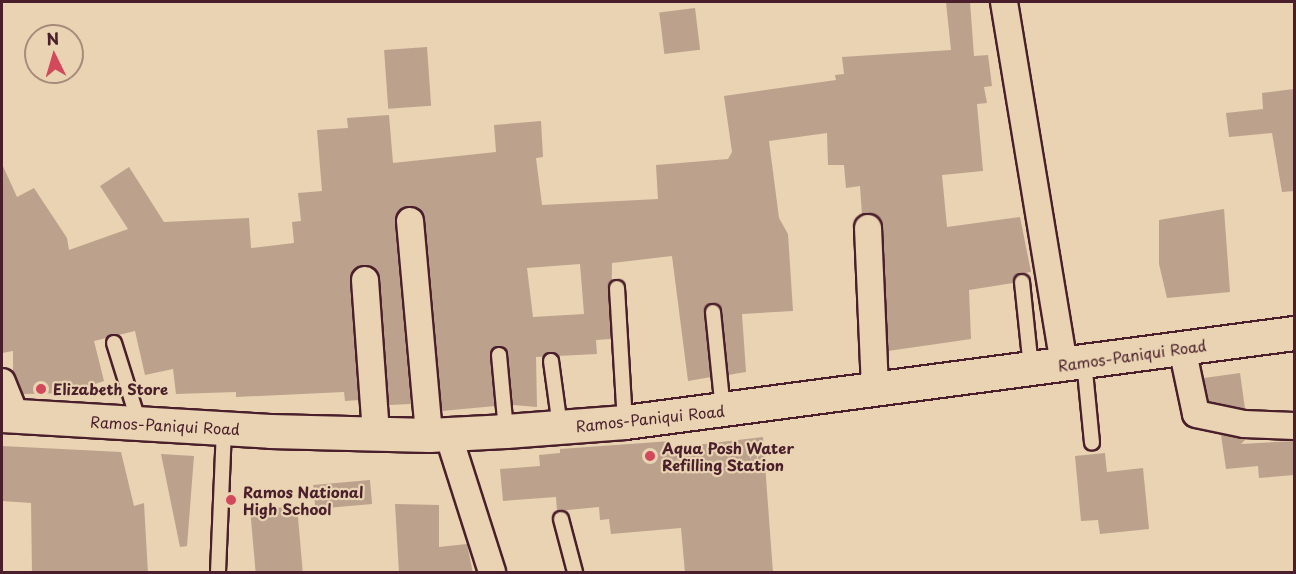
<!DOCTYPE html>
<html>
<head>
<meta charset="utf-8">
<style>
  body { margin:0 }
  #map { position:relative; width:1296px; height:574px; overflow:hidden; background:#e9d3b2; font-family:"Playpen Sans",sans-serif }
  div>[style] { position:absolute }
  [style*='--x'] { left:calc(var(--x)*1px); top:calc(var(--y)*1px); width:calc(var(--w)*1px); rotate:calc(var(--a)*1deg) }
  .building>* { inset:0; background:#bca18d; transform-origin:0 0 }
  .roads { filter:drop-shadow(2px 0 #4a1f2b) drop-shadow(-2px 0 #4a1f2b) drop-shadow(0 2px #4a1f2b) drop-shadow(0 -2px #4a1f2b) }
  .lane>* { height:14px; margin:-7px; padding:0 7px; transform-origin:7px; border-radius:7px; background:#e9d3b2 }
  .street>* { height:26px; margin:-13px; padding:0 13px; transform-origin:13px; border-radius:13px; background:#e9d3b2 }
  .secondary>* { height:33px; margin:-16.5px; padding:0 16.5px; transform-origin:16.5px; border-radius:16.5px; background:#e9d3b2 }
  .dots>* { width:16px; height:16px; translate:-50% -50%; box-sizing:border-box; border:3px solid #e9d3b2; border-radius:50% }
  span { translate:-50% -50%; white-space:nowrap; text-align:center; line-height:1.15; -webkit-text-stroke:4.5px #e9d3b2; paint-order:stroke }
  .street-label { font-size:15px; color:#4a1f2b }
  .poi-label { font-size:15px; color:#4a1f2b; font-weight:700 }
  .left { translate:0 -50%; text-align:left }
  .frame { position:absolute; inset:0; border:3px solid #4a1f2b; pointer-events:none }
  .north { position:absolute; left:24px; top:24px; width:60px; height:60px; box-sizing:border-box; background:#e9d3b2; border:2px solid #a98b7c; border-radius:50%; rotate:355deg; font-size:16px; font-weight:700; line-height:24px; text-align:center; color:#4a1f2b }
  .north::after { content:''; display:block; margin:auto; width:21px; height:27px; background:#d1495b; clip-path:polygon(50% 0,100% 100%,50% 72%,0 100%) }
</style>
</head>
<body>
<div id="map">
  <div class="building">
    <div style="clip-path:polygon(evenodd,946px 2px,970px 2px,974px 56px,988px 55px,992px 86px,984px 87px,987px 103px,977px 104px,983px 171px,942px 175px,947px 227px,1020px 217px,1031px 272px,1017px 274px,1013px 283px,969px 290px,971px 339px,888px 351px,883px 227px,875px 215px,862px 215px,860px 186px,846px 188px,844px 165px,828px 165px,827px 133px,769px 141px,779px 218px,788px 234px,793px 311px,742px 314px,746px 372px,728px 375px,722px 311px,712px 303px,704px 313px,711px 377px,688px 381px,672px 256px,612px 263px,611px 339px,596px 340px,597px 354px,536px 357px,537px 407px,513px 405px,508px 354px,499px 346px,490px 355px,495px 406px,442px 411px,425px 220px,409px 206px,401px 209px,395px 222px,411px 404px,389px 405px,380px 279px,365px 265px,356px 268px,350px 281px,359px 400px,345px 401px,344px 392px,236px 397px,236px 392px,176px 394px,173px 369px,145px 375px,135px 331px,94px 341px,104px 381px,68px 393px,23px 394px,13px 372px,13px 351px,2px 353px,2px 164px,17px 197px,34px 188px,67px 238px,69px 250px,128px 229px,100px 186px,129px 167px,164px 222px,249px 218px,251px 248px,294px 243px,292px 222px,301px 221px,298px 193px,322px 191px,317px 130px,348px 128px,347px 118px,389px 115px,393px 163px,496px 152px,494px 125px,541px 121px,543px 157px,536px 158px,542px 205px,658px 199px,656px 165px,728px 159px,732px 152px,724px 96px,836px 80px,835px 75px,844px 74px,842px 57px,951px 50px,946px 2px,580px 264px,584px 314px,533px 317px,527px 268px,580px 264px)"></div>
    <div style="left:695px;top:8px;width:42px;height:36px;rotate:83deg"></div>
    <div style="left:427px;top:47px;width:59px;height:43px;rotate:86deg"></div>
    <div style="clip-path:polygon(1294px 89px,1294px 191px,1282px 192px,1272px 133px,1229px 137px,1226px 113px,1263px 109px,1262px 93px)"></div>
    <div style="clip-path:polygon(1224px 209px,1230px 292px,1167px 298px,1159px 264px,1159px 220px)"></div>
    <div style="clip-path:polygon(1240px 373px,1245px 409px,1209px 401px,1204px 378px)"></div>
    <div style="clip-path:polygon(1221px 435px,1246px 439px,1241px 444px,1294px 441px,1294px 475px,1259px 478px,1258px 466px,1226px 469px)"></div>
    <div style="clip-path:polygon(763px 437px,773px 573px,685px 573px,681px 528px,611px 534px,609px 519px,600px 520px,599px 507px,557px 511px,556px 497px,503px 501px,500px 469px,540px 466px,539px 455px,560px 453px,560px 449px,671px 441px,671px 448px)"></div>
    <div style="clip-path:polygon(2px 446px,121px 452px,134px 506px,144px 503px,148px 573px,32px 573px,31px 503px,2px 501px)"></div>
    <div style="clip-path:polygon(1105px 453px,1107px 472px,1143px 468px,1149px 529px,1100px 534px,1098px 520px,1081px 521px,1075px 456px)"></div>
    <div style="clip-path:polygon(161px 454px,194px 456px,187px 546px,180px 547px)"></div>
    <div style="left:370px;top:480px;width:24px;height:57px;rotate:85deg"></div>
    <div style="clip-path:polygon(395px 504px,439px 505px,439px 547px,467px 544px,473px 573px,399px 573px)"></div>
    <div style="left:297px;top:506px;width:67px;height:47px;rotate:85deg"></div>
  </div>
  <div class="roads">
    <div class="lane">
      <div style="--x:1022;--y:282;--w:86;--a:84"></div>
      <div style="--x:617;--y:288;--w:134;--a:86.6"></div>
      <div style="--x:713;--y:312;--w:99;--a:84.2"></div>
      <div style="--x:114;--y:343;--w:84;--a:72.6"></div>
      <div style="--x:499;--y:355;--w:76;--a:84.7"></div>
      <div style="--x:551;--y:361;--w:67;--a:82.2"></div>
      <div style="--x:1084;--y:361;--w:82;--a:84.4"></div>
      <div style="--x:561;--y:519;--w:55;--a:75.2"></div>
      <div style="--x:218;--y:572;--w:144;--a:-87.6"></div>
    </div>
    <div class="street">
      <div style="--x:1004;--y:2;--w:367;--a:80.6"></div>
      <div style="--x:410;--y:221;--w:215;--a:84.9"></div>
      <div style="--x:868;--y:228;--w:161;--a:87.5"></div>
      <div style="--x:365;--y:280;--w:153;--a:85.9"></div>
      <div style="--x:1182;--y:348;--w:67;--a:78"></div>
      <div style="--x:1196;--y:414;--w:49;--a:11.8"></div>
      <div style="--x:1244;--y:424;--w:50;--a:2.3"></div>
      <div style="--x:2;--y:382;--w:37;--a:68"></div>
      <div style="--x:448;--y:434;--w:145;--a:72.3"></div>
    </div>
    <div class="secondary">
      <div style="--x:2;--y:415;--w:268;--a:3.4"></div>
      <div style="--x:270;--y:431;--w:159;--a:1.4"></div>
      <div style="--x:429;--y:435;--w:77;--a:-3"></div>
      <div style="--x:506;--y:431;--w:119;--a:-4.3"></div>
      <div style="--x:625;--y:422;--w:675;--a:-7.58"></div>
    </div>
  </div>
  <div class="dots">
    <div style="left:41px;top:389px;background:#d1495b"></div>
    <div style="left:650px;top:456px;background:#d1495b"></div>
    <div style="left:231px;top:500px;background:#d1495b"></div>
  </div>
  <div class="street-label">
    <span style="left:1132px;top:355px;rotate:-8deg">Ramos-Paniqui Road</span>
    <span style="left:650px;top:418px;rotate:-6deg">Ramos-Paniqui Road</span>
    <span style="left:165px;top:425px;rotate:3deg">Ramos-Paniqui Road</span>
  </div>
  <div class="poi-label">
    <span class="left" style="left:53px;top:389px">Elizabeth Store</span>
    <span class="left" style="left:662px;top:456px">Aqua Posh Water<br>Refilling Station</span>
    <span class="left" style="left:243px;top:500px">Ramos National<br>High School</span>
  </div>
  <div class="frame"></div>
  <div class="north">N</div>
</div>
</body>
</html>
